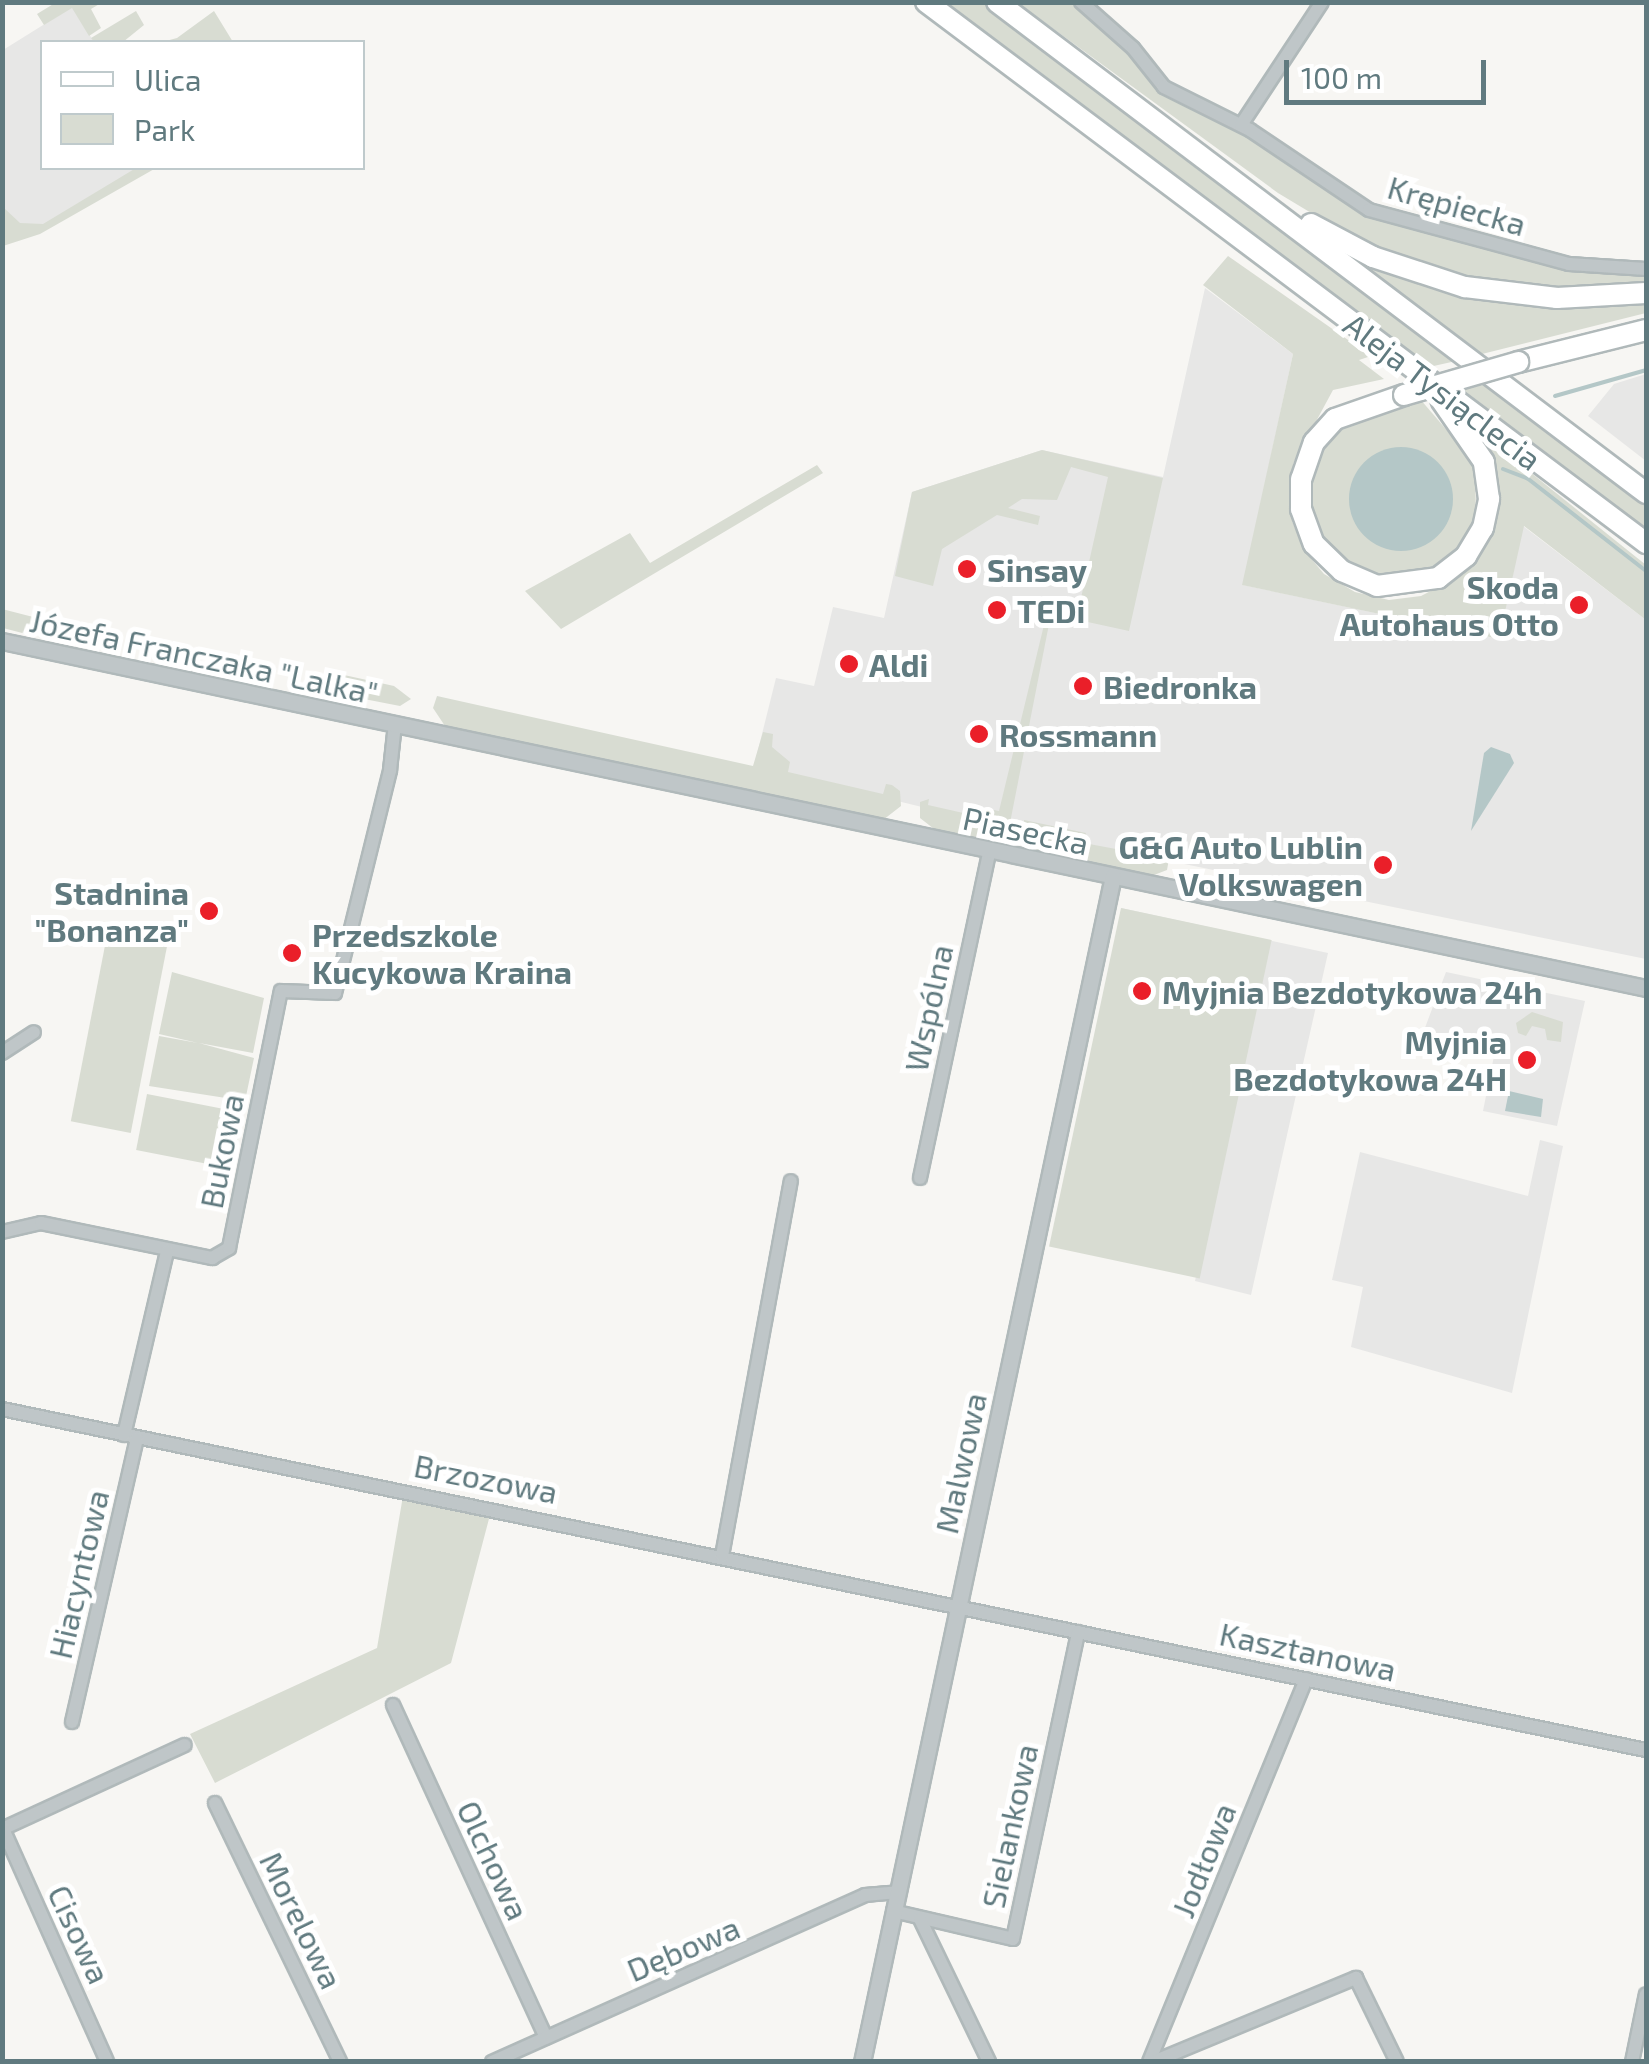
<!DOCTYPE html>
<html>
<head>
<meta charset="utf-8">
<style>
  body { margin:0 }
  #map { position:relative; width:1649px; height:2064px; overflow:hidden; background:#f7f6f3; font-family:"Exo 2",sans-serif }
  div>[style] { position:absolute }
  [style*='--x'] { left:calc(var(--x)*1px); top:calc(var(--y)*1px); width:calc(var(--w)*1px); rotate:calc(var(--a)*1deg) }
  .built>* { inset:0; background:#e7e7e6 }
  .green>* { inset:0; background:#d8dcd2; transform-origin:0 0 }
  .water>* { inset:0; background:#b4c7c7 }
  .round { border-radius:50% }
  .stream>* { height:4px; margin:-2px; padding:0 2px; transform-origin:2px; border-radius:2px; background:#b4c7c7 }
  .roads { filter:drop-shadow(2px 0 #b0b9ba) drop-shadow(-2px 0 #b0b9ba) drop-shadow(0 2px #b0b9ba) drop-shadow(0 -2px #b0b9ba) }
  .minor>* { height:12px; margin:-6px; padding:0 6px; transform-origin:6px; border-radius:6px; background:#bfc6c8 }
  .tertiary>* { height:15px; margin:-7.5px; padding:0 7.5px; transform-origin:7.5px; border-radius:7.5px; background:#bfc6c8 }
  .primary>* { height:20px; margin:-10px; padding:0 10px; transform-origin:10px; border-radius:10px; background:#fff }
  .bridges { filter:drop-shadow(2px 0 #b0b9ba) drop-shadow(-2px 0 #b0b9ba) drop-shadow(0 2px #b0b9ba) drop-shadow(0 -2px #b0b9ba) }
  .primary-bridge>* { height:20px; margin:-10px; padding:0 10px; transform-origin:10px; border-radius:10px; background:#fff }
  .dots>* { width:28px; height:28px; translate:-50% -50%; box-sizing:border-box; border:5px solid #fff; border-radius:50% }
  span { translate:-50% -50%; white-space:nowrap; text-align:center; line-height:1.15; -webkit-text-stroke:10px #fff; paint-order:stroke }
  .street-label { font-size:32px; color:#607a7f }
  .poi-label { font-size:32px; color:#607a7f; font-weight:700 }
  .left { translate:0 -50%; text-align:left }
  .right { translate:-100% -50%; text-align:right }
  .frame { position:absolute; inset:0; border:5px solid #607a7f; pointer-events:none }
  .legend { position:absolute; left:40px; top:40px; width:325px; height:130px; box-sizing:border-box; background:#fff; border:2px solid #bfcacc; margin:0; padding:12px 18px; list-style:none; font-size:30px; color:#607a7f }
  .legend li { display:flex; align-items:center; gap:20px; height:50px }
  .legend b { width:50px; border:2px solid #bfcacc }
  .scale { position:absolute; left:1284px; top:60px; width:202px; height:45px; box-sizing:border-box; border:5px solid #607a7f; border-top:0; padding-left:12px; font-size:30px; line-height:35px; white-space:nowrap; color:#607a7f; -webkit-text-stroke:8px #fff; paint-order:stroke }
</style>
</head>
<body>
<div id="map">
  <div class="built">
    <div style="clip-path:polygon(72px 7px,94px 42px,42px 42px,42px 168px,140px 168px,44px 225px,3px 235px,3px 50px)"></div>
    <div style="clip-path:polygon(1205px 288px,1293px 354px,1243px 585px,1499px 639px,1523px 526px,1646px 620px,1646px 959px,1004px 827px,754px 766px,776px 678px,814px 686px,833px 607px,884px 618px,912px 492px,1042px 450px,1163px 477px)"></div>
    <div style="clip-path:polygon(1646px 374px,1646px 461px,1588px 416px,1614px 384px)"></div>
    <div style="clip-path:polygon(1121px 908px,1328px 953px,1251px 1295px,1195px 1281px,1238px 1085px)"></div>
    <div style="clip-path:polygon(1446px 972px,1585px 1001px,1557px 1126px,1483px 1111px,1494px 1056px,1420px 1041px)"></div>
    <div style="clip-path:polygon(1540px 1140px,1563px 1146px,1512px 1393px,1351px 1347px,1363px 1287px,1332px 1280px,1360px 1152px,1528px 1196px)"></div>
  </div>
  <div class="green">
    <div style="clip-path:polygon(55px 3px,101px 3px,91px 9px,101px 28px,89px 36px,72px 8px,44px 25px,37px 14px)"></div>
    <div style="clip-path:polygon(939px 3px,984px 3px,1456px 361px,1429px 367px)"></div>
    <div style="clip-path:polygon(1018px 3px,1075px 3px,1115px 33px,1155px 83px,1237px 128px,1349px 204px,1582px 271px,1646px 273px,1646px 286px,1552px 291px,1472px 281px,1366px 246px,1278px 193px)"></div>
    <div style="clip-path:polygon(136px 11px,144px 25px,123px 42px,94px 42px,91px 38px)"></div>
    <div style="clip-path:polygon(214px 11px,233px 42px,162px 42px,177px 38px)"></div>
    <div style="clip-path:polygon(136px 168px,156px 168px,40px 234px,3px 246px,3px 207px,20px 223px,43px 224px)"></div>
    <div style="clip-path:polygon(1228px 256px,1371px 356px,1359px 360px,1384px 379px,1333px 390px,1293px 464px,1292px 521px,1304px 550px,1324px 574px,1355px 592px,1389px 600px,1421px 596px,1464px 574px,1496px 517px,1498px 481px,1485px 436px,1646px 565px,1646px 620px,1524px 526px,1499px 639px,1242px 585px,1293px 354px,1203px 285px)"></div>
    <div style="clip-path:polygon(1354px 258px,1479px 300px,1574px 309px,1646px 303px,1646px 313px,1478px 355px)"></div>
    <div style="clip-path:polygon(1490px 383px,1646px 502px,1646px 534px,1459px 391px)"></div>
    <div style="clip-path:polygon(1420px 399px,1475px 463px,1476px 516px,1463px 541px,1440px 564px,1426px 572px,1371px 575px,1346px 564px,1323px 539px,1311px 506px,1311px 475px,1322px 448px,1354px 419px)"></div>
    <div style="clip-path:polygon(1042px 450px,1163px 478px,1129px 631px,1051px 614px,1010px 823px,1000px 839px,984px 842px,938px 832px,920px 818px,920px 802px,929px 799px,928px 805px,981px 817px,984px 808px,999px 811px,1050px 600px,1072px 604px,1081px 598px,1108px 477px,1071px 467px,1057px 500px,1022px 499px,1008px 508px,1040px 516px,1038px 525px,997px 515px,942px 549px,933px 586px,895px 576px,912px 492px)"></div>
    <div style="clip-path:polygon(817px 465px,823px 473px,561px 629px,525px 591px,630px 533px,650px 563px)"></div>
    <div style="clip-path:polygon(2px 609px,37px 618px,58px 626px,30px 635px,3px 628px)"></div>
    <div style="clip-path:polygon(335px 673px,394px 686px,411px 699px,400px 706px,328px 692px,317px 681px)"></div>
    <div style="clip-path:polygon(437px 696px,753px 766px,763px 732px,773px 734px,772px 747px,790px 762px,788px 772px,883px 794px,886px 784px,892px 785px,900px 791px,901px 806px,883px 820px,445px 726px,433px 708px)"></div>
    <div style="clip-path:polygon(1024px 820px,1086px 833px,1084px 843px,1169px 859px,1167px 870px,1154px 875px,1035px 852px,1023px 841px)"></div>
    <div style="left:1121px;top:908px;width:154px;height:346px;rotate:12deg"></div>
    <div style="left:109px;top:925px;width:61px;height:200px;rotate:11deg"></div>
    <div style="clip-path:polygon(172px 972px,264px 998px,253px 1053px,199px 1043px,254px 1058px,245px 1101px,149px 1086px,159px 1036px,198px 1043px,159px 1034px)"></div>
    <div style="clip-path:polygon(1532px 1012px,1563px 1022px,1561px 1042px,1547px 1040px,1545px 1029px,1532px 1026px,1526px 1036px,1518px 1033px,1516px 1023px)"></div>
    <div style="left:147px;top:1094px;width:98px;height:57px;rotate:11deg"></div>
    <div style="clip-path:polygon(404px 1490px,490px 1515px,451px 1663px,215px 1783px,190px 1734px,377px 1648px)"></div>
  </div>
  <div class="water">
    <div class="round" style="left:1349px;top:447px;width:104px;height:104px"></div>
    <div style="clip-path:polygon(1491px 747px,1510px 754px,1514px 763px,1471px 831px,1484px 753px)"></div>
    <div style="clip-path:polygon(1509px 1091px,1543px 1099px,1541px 1117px,1505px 1111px)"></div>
  </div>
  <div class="stream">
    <div style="--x:1555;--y:396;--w:95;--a:-15.9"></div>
    <div style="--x:1503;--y:469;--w:26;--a:21"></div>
    <div style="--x:1527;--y:478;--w:151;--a:38"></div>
  </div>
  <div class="roads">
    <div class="minor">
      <div style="--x:1081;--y:2;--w:69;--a:41.5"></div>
      <div style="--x:1133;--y:48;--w:50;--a:51.5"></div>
      <div style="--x:1164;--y:87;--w:96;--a:26.6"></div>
      <div style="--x:1250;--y:130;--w:143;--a:33.9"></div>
      <div style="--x:1369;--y:210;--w:207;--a:15.1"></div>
      <div style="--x:1569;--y:264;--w:77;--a:3.7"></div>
      <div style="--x:1241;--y:125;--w:147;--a:-56.6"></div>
      <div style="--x:2;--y:1053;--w:38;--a:-33"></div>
      <div style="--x:920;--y:1178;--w:336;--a:-78"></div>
      <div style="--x:2;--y:1232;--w:40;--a:-13"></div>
      <div style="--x:41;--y:1223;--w:175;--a:11.6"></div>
      <div style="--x:212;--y:1258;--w:20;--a:-30"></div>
      <div style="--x:229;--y:1248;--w:262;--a:-78.6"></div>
      <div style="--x:281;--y:991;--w:54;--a:2.1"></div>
      <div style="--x:335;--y:993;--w:230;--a:-76.1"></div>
      <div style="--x:390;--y:770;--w:46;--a:-83.8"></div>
      <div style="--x:2;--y:1409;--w:1679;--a:11.72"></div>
      <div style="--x:124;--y:1435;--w:189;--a:-76.8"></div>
      <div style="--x:722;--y:1556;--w:381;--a:-79.6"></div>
      <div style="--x:393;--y:1705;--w:366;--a:65.3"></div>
      <div style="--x:72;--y:1722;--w:291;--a:-77.1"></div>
      <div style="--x:215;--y:1803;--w:288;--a:64.2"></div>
      <div style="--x:2;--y:1829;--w:201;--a:-24.7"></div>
      <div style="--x:3;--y:1829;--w:255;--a:65.9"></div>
      <div style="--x:893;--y:1911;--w:123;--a:13.1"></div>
      <div style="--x:1013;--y:1939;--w:314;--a:-78"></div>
      <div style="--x:920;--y:1919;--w:159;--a:64.2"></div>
      <div style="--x:492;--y:2062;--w:409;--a:-24.1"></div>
      <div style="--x:865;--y:1895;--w:33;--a:-5"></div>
      <div style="--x:1149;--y:2062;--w:414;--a:-67.7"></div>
      <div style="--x:1153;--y:2062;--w:220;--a:-22.5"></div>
      <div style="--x:1356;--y:1978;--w:93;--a:64"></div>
      <div style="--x:1632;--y:2062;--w:69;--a:-78.4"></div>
    </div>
    <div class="tertiary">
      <div style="--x:2;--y:641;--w:1680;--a:11.92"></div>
      <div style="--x:862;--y:2062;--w:1212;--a:-78.05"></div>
    </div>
    <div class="primary">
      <div style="--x:926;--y:2;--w:901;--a:36.92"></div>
      <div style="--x:997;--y:2;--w:814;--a:37.11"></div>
      <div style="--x:1311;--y:224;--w:70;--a:28"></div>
      <div style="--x:1373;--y:257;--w:97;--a:18.1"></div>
      <div style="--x:1465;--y:287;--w:93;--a:6.8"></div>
      <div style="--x:1557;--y:298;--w:89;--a:-3.2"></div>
      <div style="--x:1518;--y:362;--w:132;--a:-14"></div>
      <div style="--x:1404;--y:395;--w:73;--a:160.8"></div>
      <div style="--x:1335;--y:419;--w:31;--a:132"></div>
      <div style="--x:1314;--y:442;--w:39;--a:109"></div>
      <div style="--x:1301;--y:479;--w:30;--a:90"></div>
      <div style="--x:1301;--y:509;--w:37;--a:70"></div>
      <div style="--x:1314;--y:544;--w:39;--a:44"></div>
      <div style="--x:1342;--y:571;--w:38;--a:23"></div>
      <div style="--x:1377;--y:586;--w:62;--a:-7.5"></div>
      <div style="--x:1438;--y:578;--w:36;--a:-38"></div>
      <div style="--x:1466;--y:556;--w:33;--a:-59"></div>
      <div style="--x:1483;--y:528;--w:30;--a:-78"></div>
      <div style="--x:1489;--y:499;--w:37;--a:-98"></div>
      <div style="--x:1484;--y:462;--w:75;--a:-124.7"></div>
    </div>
  </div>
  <div class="bridges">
    <div class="primary-bridge">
      <div style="--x:1404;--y:395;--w:119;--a:-16.1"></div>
    </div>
  </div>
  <div class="dots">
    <div style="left:967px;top:569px;background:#ea1f29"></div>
    <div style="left:1579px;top:605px;background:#ea1f29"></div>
    <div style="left:997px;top:610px;background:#ea1f29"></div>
    <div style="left:849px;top:664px;background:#ea1f29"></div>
    <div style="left:1083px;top:686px;background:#ea1f29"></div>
    <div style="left:979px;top:734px;background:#ea1f29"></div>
    <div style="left:1383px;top:865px;background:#ea1f29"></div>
    <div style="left:209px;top:911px;background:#ea1f29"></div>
    <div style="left:292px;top:953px;background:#ea1f29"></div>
    <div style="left:1142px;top:991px;background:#ea1f29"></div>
    <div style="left:1527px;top:1060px;background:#ea1f29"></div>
  </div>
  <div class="street-label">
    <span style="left:1457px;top:205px;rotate:16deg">Krępiecka</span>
    <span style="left:1443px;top:391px;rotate:37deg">Aleja Tysiąclecia</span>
    <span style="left:204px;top:656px;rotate:12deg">Józefa Franczaka "Lalka"</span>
    <span style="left:1026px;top:830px;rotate:12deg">Piasecka</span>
    <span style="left:928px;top:1008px;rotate:-78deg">Wspólna</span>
    <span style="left:221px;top:1151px;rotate:-79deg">Bukowa</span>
    <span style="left:960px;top:1463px;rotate:-78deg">Malwowa</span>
    <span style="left:486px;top:1478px;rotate:11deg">Brzozowa</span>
    <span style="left:78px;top:1574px;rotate:-77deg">Hiacyntowa</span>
    <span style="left:1308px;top:1651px;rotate:12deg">Kasztanowa</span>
    <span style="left:1009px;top:1826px;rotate:-78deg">Sielankowa</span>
    <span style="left:494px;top:1860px;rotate:65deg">Olchowa</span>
    <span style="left:1203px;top:1860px;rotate:-68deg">Jodłowa</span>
    <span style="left:302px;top:1920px;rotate:64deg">Morelowa</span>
    <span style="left:80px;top:1934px;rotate:65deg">Cisowa</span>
    <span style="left:683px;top:1948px;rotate:-23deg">Dębowa</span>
  </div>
  <div class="poi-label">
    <span class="left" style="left:987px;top:569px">Sinsay</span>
    <span class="right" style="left:1559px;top:605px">Skoda<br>Autohaus Otto</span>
    <span class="left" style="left:1017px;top:610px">TEDi</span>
    <span class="left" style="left:869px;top:664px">Aldi</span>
    <span class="left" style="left:1103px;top:686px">Biedronka</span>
    <span class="left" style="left:999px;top:734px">Rossmann</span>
    <span class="right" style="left:1363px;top:865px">G&amp;G Auto Lublin<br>Volkswagen</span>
    <span class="right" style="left:189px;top:911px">Stadnina<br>"Bonanza"</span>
    <span class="left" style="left:312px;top:953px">Przedszkole<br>Kucykowa Kraina</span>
    <span class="left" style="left:1162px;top:991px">Myjnia Bezdotykowa 24h</span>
    <span class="right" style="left:1507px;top:1060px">Myjnia<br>Bezdotykowa 24H</span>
  </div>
  <div class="frame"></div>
  <ul class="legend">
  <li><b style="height:12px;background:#fff"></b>Ulica</li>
  <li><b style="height:28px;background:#d8dcd2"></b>Park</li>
  </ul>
  <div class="scale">100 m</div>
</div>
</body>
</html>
